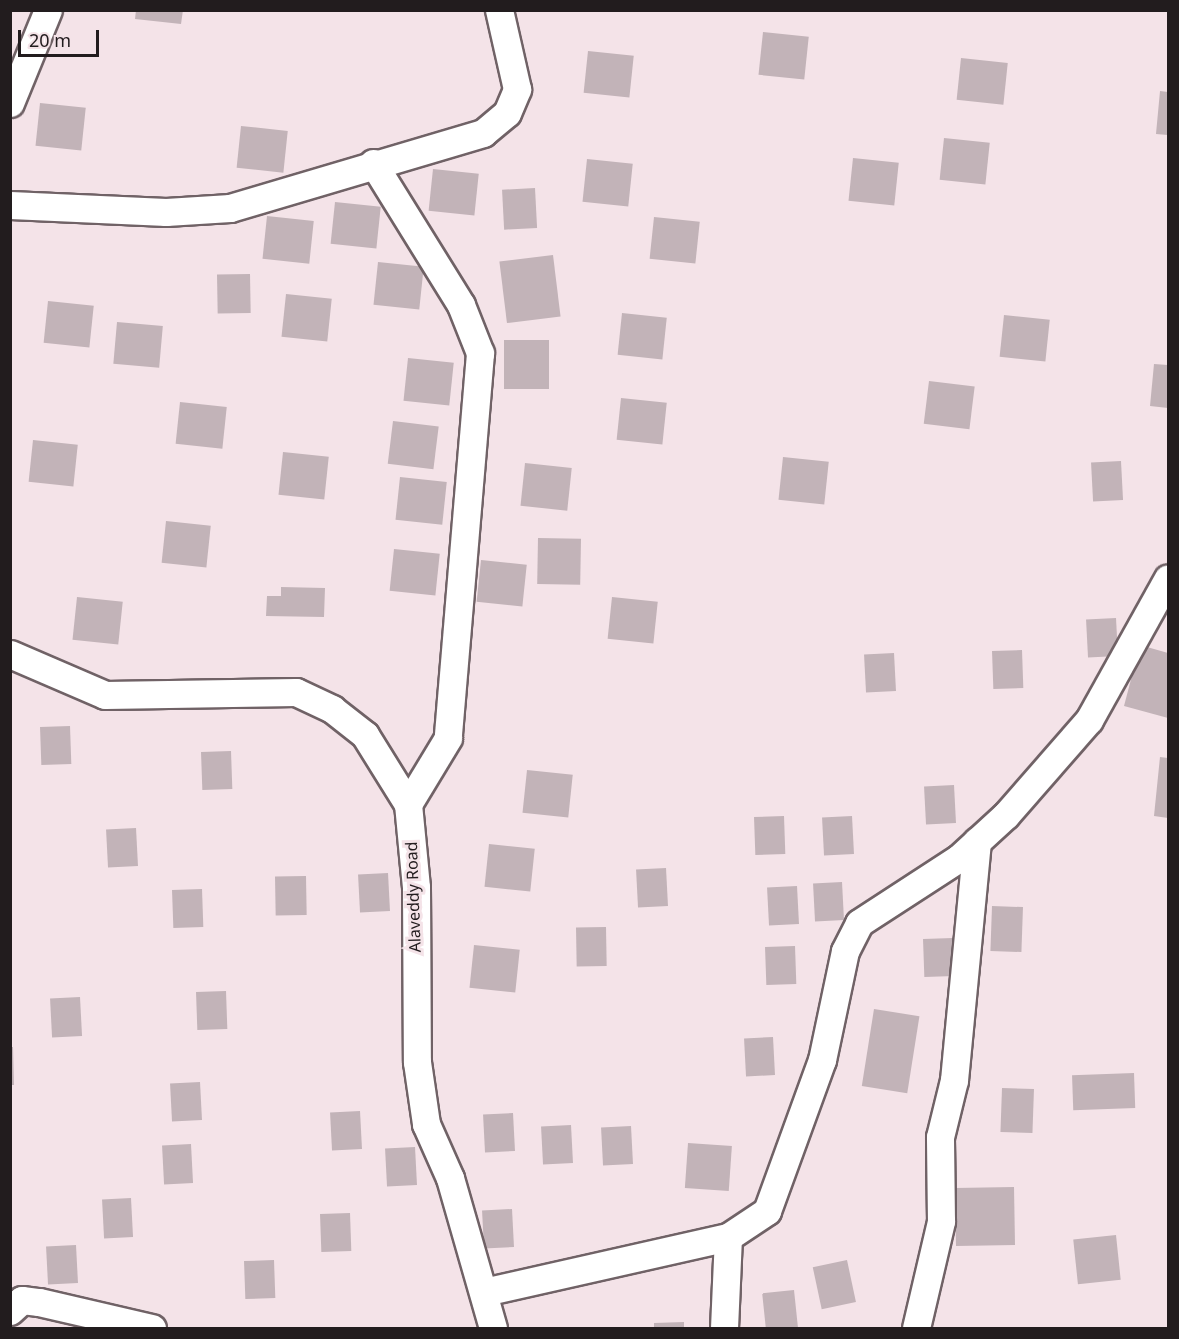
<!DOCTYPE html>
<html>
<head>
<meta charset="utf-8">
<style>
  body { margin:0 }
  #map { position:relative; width:1179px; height:1339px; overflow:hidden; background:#f4e3e8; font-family:"Noto Sans",sans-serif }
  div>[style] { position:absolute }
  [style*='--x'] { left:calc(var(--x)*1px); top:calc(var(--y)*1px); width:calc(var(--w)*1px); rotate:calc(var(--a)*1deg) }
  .building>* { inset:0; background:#c2b3b8; transform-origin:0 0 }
  .roads { filter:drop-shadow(2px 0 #706266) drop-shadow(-2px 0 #706266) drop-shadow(0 2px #706266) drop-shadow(0 -2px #706266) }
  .minor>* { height:27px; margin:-13.5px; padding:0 13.5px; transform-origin:13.5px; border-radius:13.5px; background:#fff }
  span { translate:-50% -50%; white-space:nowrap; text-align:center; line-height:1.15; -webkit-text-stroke:6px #f4e3e8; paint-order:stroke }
  .street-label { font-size:16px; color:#221c1e }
  .frame { position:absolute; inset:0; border:12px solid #221c1e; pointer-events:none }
  .scale { position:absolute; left:18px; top:30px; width:81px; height:27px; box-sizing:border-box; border:3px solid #221c1e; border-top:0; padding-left:8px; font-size:18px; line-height:21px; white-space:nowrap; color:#221c1e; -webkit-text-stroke:4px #f4e3e8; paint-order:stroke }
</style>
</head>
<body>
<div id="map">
  <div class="building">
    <div style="clip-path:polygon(136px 10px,183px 10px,181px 24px,135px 19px)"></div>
    <div style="left:763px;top:32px;width:46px;height:43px;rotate:6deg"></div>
    <div style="left:588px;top:51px;width:46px;height:42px;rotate:6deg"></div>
    <div style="left:961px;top:58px;width:47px;height:42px;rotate:6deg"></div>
    <div style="clip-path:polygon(1160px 91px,1168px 92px,1168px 135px,1156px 134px)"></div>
    <div style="left:40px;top:103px;width:46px;height:43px;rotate:6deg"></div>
    <div style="left:241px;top:126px;width:47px;height:42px;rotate:6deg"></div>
    <div style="left:944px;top:138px;width:46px;height:42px;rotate:6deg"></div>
    <div style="left:853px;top:158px;width:46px;height:43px;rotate:6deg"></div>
    <div style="left:587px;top:159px;width:46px;height:43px;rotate:6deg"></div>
    <div style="left:433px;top:169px;width:46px;height:42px;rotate:6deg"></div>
    <div style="left:535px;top:188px;width:40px;height:33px;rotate:87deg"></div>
    <div style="left:335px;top:202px;width:46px;height:42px;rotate:6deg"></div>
    <div style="left:267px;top:216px;width:47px;height:43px;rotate:6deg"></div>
    <div style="left:654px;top:217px;width:46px;height:42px;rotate:6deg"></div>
    <div style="left:553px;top:255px;width:62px;height:54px;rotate:83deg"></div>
    <div style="left:378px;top:262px;width:46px;height:43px;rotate:6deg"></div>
    <div style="left:250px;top:274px;width:39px;height:33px;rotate:89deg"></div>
    <div style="left:286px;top:294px;width:46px;height:43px;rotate:6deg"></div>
    <div style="left:48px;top:301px;width:46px;height:42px;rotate:6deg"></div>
    <div style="left:622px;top:313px;width:45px;height:42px;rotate:6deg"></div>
    <div style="left:1004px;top:315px;width:46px;height:42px;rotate:6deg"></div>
    <div style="left:117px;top:322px;width:46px;height:42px;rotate:5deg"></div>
    <div style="left:504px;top:340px;width:45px;height:49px"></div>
    <div style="left:408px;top:358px;width:46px;height:43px;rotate:6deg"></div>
    <div style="clip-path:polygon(1154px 364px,1168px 365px,1168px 408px,1150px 406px)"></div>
    <div style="left:929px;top:381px;width:46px;height:43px;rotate:7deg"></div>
    <div style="left:621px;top:398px;width:46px;height:42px;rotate:6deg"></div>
    <div style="left:180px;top:402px;width:47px;height:42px;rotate:6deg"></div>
    <div style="left:393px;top:421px;width:46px;height:43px;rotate:7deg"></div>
    <div style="left:33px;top:440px;width:45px;height:42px;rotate:6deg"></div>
    <div style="left:283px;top:452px;width:46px;height:43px;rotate:6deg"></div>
    <div style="left:783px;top:457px;width:46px;height:43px;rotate:6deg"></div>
    <div style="left:1121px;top:461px;width:39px;height:30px;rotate:87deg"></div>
    <div style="left:525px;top:463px;width:47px;height:43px;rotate:6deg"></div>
    <div style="left:400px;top:477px;width:47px;height:43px;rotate:6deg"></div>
    <div style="left:166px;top:521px;width:45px;height:42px;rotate:6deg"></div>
    <div style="left:538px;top:538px;width:43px;height:46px;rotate:1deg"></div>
    <div style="left:394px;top:549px;width:46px;height:42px;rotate:6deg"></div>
    <div style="left:481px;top:560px;width:46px;height:42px;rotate:6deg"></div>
    <div style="clip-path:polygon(281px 587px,325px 588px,324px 617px,266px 616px,267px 596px,281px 596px)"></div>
    <div style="left:77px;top:597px;width:46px;height:43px;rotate:6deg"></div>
    <div style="left:612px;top:597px;width:46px;height:42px;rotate:6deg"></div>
    <div style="left:1116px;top:618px;width:38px;height:30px;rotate:87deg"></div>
    <div style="clip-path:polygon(1140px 645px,1168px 653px,1168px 718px,1124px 706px)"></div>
    <div style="left:1022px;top:650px;width:38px;height:30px;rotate:88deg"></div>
    <div style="left:894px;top:653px;width:38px;height:30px;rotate:87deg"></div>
    <div style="left:70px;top:726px;width:38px;height:30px;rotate:88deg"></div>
    <div style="left:231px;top:751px;width:38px;height:30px;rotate:88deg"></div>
    <div style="clip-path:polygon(1160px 757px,1168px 758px,1168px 818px,1154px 816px)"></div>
    <div style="left:527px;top:770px;width:46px;height:43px;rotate:6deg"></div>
    <div style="left:954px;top:785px;width:38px;height:30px;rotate:87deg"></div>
    <div style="left:784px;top:816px;width:38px;height:30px;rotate:88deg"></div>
    <div style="left:852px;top:816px;width:38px;height:30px;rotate:87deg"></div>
    <div style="left:136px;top:828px;width:38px;height:30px;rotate:87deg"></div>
    <div style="left:489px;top:844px;width:46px;height:43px;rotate:6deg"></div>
    <div style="left:666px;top:868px;width:38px;height:30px;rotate:87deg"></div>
    <div style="left:388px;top:873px;width:38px;height:30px;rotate:87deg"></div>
    <div style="left:306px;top:876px;width:39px;height:31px;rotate:89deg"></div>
    <div style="left:842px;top:882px;width:38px;height:29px;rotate:87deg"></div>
    <div style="left:797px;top:886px;width:38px;height:30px;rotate:87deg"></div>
    <div style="left:202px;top:889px;width:38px;height:30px;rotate:88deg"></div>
    <div style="left:992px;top:906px;width:31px;height:45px;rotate:2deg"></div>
    <div style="left:606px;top:927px;width:39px;height:30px;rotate:89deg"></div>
    <div style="left:953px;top:938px;width:38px;height:30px;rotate:88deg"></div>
    <div style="left:474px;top:945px;width:46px;height:43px;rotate:6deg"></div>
    <div style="left:795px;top:946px;width:38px;height:30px;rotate:88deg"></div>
    <div style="left:226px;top:991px;width:38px;height:30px;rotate:88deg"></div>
    <div style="left:80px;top:997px;width:39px;height:30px;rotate:87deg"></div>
    <div style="left:874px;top:1009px;width:46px;height:78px;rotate:9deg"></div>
    <div style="left:773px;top:1037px;width:38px;height:29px;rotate:87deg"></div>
    <div style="clip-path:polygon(10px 1047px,13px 1047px,14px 1085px,10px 1085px)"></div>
    <div style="left:1134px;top:1073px;width:35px;height:62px;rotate:88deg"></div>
    <div style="left:200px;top:1082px;width:38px;height:30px;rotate:87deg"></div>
    <div style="left:1002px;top:1088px;width:32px;height:44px;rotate:2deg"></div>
    <div style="left:360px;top:1111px;width:38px;height:30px;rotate:87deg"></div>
    <div style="left:513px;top:1113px;width:38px;height:30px;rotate:87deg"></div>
    <div style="left:571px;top:1125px;width:38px;height:30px;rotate:87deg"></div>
    <div style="left:631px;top:1126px;width:38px;height:30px;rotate:87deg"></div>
    <div style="left:688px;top:1143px;width:44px;height:45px;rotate:4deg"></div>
    <div style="left:191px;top:1144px;width:39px;height:29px;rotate:87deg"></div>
    <div style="left:415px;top:1147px;width:38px;height:30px;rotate:87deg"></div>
    <div style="left:1014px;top:1187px;width:58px;height:59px;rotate:89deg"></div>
    <div style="left:131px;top:1198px;width:39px;height:29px;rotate:87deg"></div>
    <div style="left:512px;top:1209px;width:38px;height:30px;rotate:87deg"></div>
    <div style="left:350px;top:1213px;width:38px;height:30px;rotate:88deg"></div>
    <div style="left:1116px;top:1235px;width:45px;height:43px;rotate:84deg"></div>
    <div style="left:76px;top:1245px;width:38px;height:30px;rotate:87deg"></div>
    <div style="left:274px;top:1260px;width:38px;height:30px;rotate:88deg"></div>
    <div style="left:847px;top:1260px;width:43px;height:35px;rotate:78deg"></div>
    <div style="left:794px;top:1290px;width:38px;height:32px;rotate:84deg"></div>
    <div style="clip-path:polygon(684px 1322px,684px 1328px,654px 1328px,654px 1323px)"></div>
  </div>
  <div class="roads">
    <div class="minor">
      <div style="--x:10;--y:103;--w:100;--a:-67.8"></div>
      <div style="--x:373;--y:163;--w:167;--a:58.2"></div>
      <div style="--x:461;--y:305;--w:52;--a:68.4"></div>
      <div style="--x:480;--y:353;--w:386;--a:94.8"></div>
      <div style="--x:448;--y:738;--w:77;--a:121.2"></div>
      <div style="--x:10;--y:205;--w:156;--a:2.6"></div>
      <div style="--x:166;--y:212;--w:64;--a:-3.6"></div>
      <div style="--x:230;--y:208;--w:264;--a:-16.5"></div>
      <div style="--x:483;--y:133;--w:31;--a:-40"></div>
      <div style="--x:507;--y:113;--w:26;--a:-67"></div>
      <div style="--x:517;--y:89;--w:81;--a:-102.8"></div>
      <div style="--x:10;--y:654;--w:103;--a:23.3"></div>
      <div style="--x:105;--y:695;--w:191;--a:-0.9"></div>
      <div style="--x:296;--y:692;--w:40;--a:25"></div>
      <div style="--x:332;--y:709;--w:42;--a:38.2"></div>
      <div style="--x:365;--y:735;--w:81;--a:58.1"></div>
      <div style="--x:408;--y:804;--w:83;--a:84.5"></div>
      <div style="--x:416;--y:887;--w:175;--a:89.7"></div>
      <div style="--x:417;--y:1062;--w:63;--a:81.7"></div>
      <div style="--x:426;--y:1124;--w:59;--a:66"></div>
      <div style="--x:450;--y:1178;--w:156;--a:74"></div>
      <div style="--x:484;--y:1292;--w:250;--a:-12.7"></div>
      <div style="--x:728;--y:1237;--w:47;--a:-33.7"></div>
      <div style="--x:767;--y:1211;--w:161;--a:-70"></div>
      <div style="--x:822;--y:1060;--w:111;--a:-78.1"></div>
      <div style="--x:845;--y:951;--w:31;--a:-63"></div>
      <div style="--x:859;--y:923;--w:119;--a:-33"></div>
      <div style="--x:959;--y:858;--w:64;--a:-42.5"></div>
      <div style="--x:1006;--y:815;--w:126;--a:-48.9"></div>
      <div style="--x:1089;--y:720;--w:162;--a:-60.9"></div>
      <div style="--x:10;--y:1311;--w:16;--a:-43"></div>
      <div style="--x:22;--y:1300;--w:17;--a:7"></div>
      <div style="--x:39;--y:1302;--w:116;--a:13"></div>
      <div style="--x:724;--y:1328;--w:91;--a:-87.5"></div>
      <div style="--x:916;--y:1328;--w:110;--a:-76.8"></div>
      <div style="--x:941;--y:1221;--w:84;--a:-90.7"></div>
      <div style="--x:940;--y:1137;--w:59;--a:-76.2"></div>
      <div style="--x:954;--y:1080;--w:240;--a:-84.5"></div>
    </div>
  </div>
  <div class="street-label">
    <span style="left:413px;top:897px;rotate:-92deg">Alaveddy Road</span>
  </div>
  <div class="frame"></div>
  <div class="scale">20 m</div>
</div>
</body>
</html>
